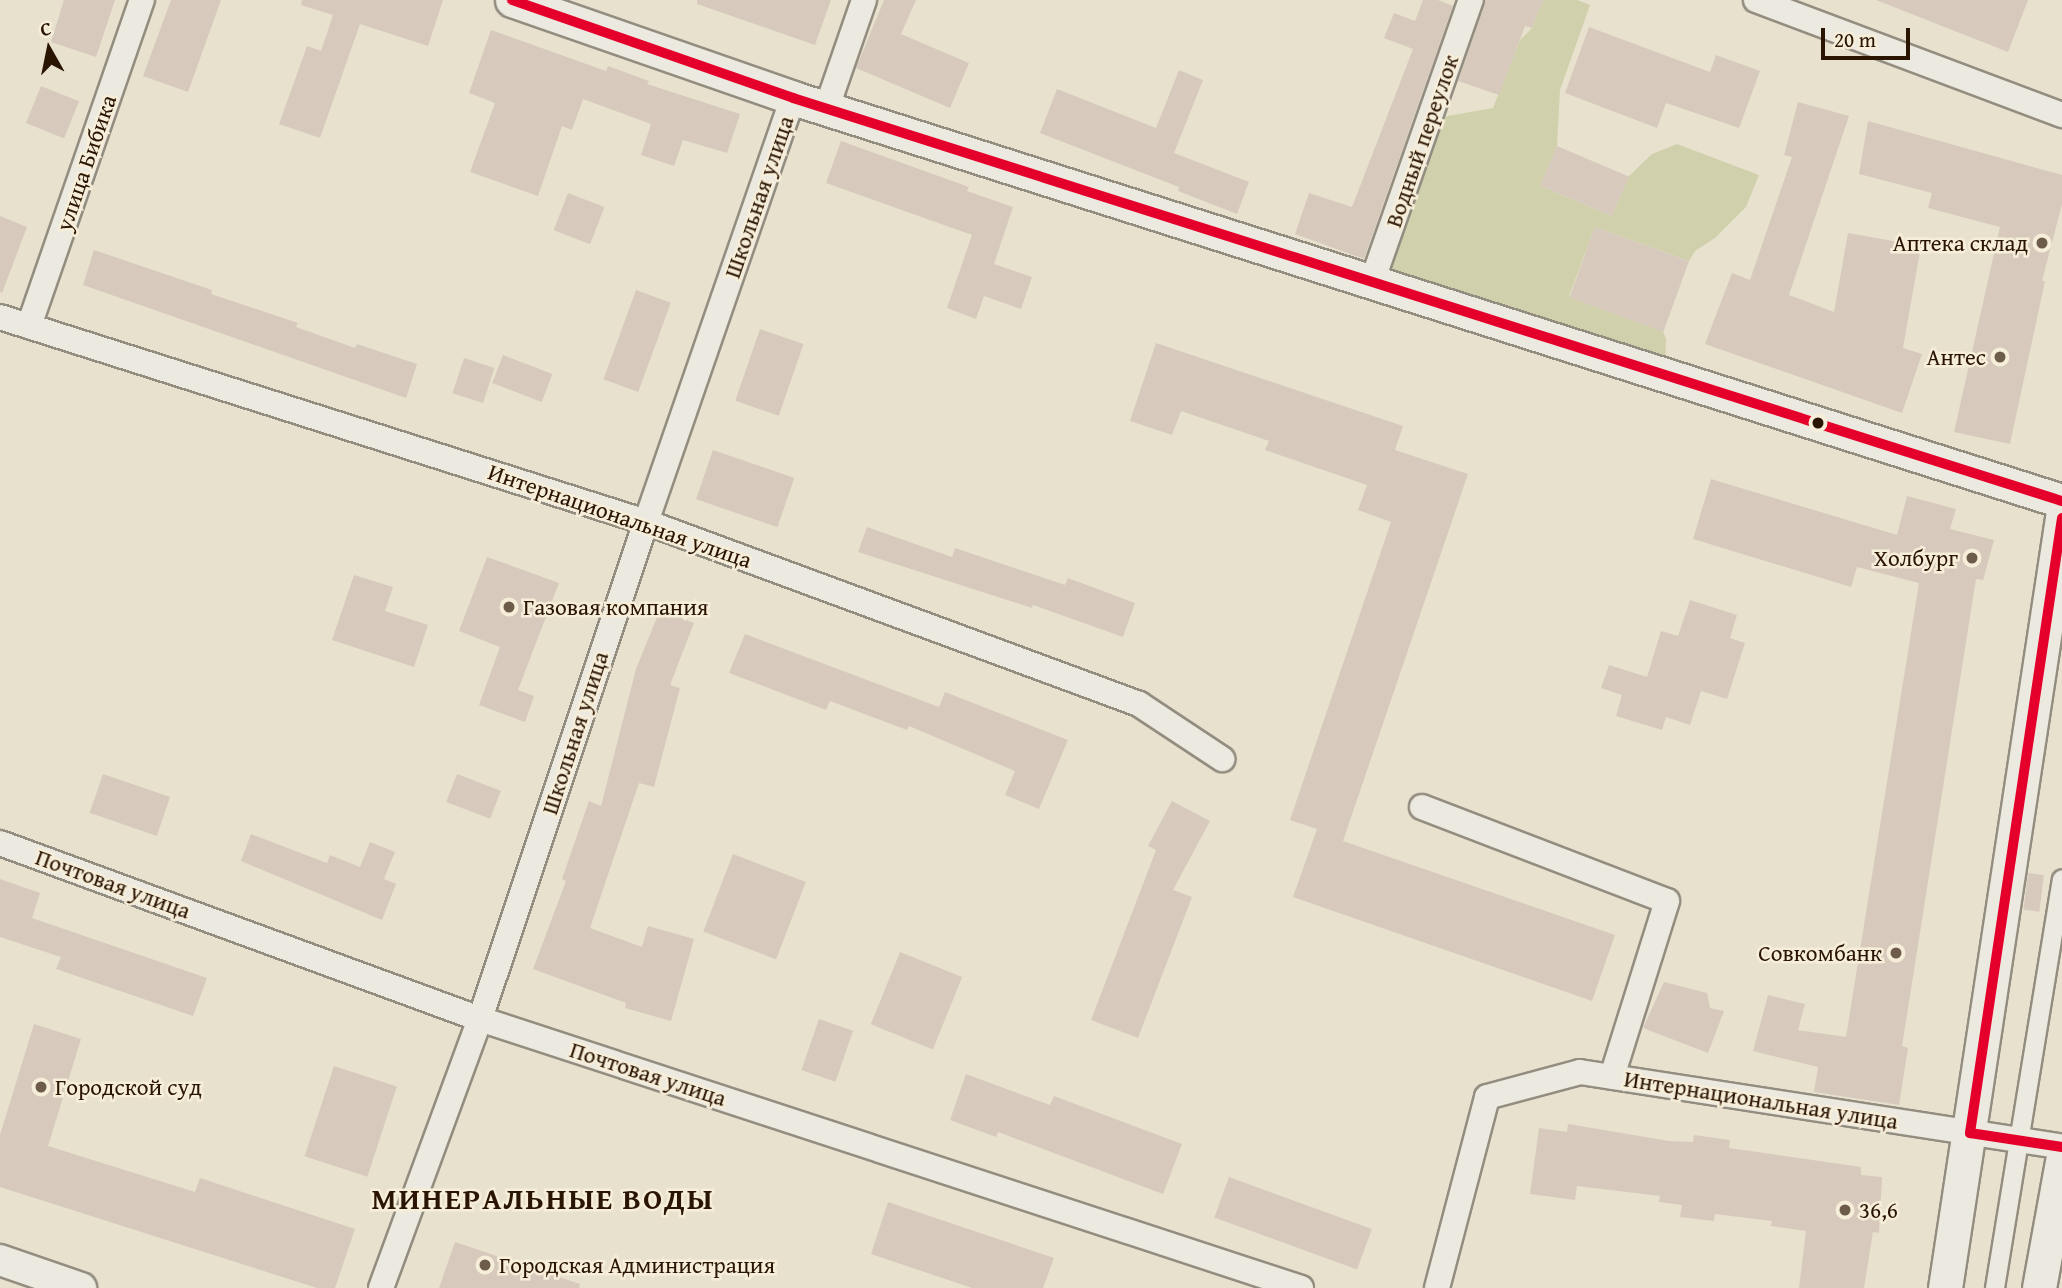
<!DOCTYPE html>
<html>
<head>
<meta charset="utf-8">
<style>
  body { margin:0 }
  #map { position:relative; width:2062px; height:1288px; overflow:hidden; background:#e8e1ce; font-family:"Gentium Book Plus",serif }
  div>[style] { position:absolute }
  [style*='--x'] { left:calc(var(--x)*1px); top:calc(var(--y)*1px); width:calc(var(--w)*1px); rotate:calc(var(--a)*1deg) }
  .green>* { inset:0; background:#d1d0ac }
  .building>* { inset:0; background:#d7cabd; transform-origin:0 0 }
  .roads { filter:drop-shadow(2px 0 #938d80) drop-shadow(-2px 0 #938d80) drop-shadow(0 2px #938d80) drop-shadow(0 -2px #938d80) }
  .pedestrian>* { height:18px; margin:-9px; padding:0 9px; transform-origin:9px; border-radius:9px; background:#ece9e0 }
  .minor>* { height:24px; margin:-12px; padding:0 12px; transform-origin:12px; border-radius:12px; background:#ece9e0 }
  .tertiary>* { height:30px; margin:-15px; padding:0 15px; transform-origin:15px; border-radius:15px; background:#ece9e0 }
  .secondary>* { height:33px; margin:-16.5px; padding:0 16.5px; transform-origin:16.5px; border-radius:16.5px; background:#ece9e0 }
  .bus-1>* { height:10px; margin:-5px; padding:0 5px; transform-origin:5px; border-radius:5px; background:#e4002b }
  .dots>* { width:19px; height:19px; translate:-50% -50%; box-sizing:border-box; border:4px solid #f7eed9; border-radius:50% }
  span { translate:-50% -50%; white-space:nowrap; text-align:center; line-height:1.15; -webkit-text-stroke:5px #f7eed9; paint-order:stroke }
  .street-label { font-size:23px; color:#2a1502 }
  .poi-label { font-size:23px; color:#2a1502 }
  .right { translate:-100% -50%; text-align:right }
  .left { translate:0 -50%; text-align:left }
  .district-label { font-size:30px; color:#2a1502; font-weight:700; letter-spacing:2px }
  .north { position:absolute; left:14px; top:14px; width:70px; height:70px; -webkit-text-stroke:5px #f7eed9; paint-order:stroke; rotate:351deg; font-size:19px; font-weight:700; line-height:28px; text-align:center; color:#2a1502 }
  .north::after { content:''; display:block; margin:auto; width:24px; height:32px; background:#2a1502; clip-path:polygon(50% 0,100% 100%,50% 72%,0 100%) }
  .scale { position:absolute; left:1821px; top:28px; width:89px; height:32px; box-sizing:border-box; border:4px solid #2a1502; border-top:0; padding-left:9px; font-size:21px; line-height:24px; white-space:nowrap; color:#2a1502; -webkit-text-stroke:5px #f7eed9; paint-order:stroke }
</style>
</head>
<body>
<div id="map">
  <div class="green">
    <div style="clip-path:polygon(1543px 0,1577px 0,1590px 5px,1560px 90px,1557px 146px,1541px 186px,1612px 216px,1629px 176px,1652px 154px,1677px 144px,1759px 175px,1746px 207px,1715px 238px,1695px 251px,1689px 261px,1595px 227px,1569px 296px,1663px 331px,1666px 339px,1665px 366px,1378px 278px,1436px 118px,1493px 108px,1520px 40px,1532px 28px)"></div>
  </div>
  <div class="building">
    <div style="clip-path:polygon(64px 0,115px 0,96px 57px,51px 42px)"></div>
    <div style="clip-path:polygon(171px 0,221px 0,188px 92px,143px 76px)"></div>
    <div style="clip-path:polygon(302px 0,443px 0,428px 46px,360px 24px,320px 138px,279px 124px,307px 46px,321px 51px,333px 15px,301px 5px)"></div>
    <div style="clip-path:polygon(697px 0,831px 0,815px 45px,697px 4px)"></div>
    <div style="clip-path:polygon(884px 0,916px 0,901px 34px,969px 63px,950px 108px,856px 68px)"></div>
    <div style="clip-path:polygon(1423px 0,1438px 0,1453px 6px,1364px 259px,1295px 234px,1309px 193px,1352px 207px,1413px 49px,1384px 38px,1394px 13px,1415px 21px)"></div>
    <div style="clip-path:polygon(1486px 0,1543px 0,1532px 28px,1525px 26px,1499px 95px,1458px 81px)"></div>
    <div style="clip-path:polygon(1876px 0,2028px 0,2008px 52px)"></div>
    <div style="clip-path:polygon(1589px 27px,1710px 72px,1716px 55px,1760px 71px,1739px 128px,1666px 103px,1657px 128px,1565px 93px)"></div>
    <div style="clip-path:polygon(491px 30px,606px 71px,608px 66px,649px 81px,647px 84px,740px 114px,727px 153px,683px 140px,674px 166px,641px 155px,651px 124px,583px 99px,572px 130px,562px 126px,538px 196px,470px 172px,495px 103px,469px 93px)"></div>
    <div style="clip-path:polygon(1179px 70px,1203px 80px,1174px 153px,1249px 182px,1237px 214px,1178px 191px,1179px 187px,1040px 133px,1057px 89px,1156px 128px)"></div>
    <div style="left:41px;top:86px;width:41px;height:40px;rotate:22deg"></div>
    <div style="clip-path:polygon(1798px 102px,1849px 116px,1789px 295px,1834px 312px,1848px 233px,1921px 246px,1903px 348px,1922px 354px,1902px 413px,1705px 344px,1732px 273px,1750px 280px,1792px 157px,1784px 155px)"></div>
    <div style="clip-path:polygon(1868px 121px,2062px 175px,2062px 204px,2042px 281px,2045px 281px,2010px 444px,1954px 432px,2000px 227px,1928px 208px,1932px 193px,1859px 174px)"></div>
    <div style="clip-path:polygon(841px 141px,969px 187px,967px 191px,1013px 207px,994px 264px,1032px 277px,1021px 309px,984px 296px,976px 319px,947px 308px,972px 235px,826px 183px)"></div>
    <div style="left:1557px;top:146px;width:78px;height:43px;rotate:23deg"></div>
    <div style="left:568px;top:193px;width:39px;height:40px;rotate:21deg"></div>
    <div style="clip-path:polygon(0 216px,27px 227px,2px 293px,0 292px)"></div>
    <div style="left:1595px;top:227px;width:100px;height:75px;rotate:20deg"></div>
    <div style="clip-path:polygon(94px 250px,212px 290px,211px 294px,298px 323px,296px 327px,355px 348px,357px 344px,417px 364px,406px 398px,83px 285px)"></div>
    <div style="left:636px;top:290px;width:37px;height:95px;rotate:20deg"></div>
    <div style="left:760px;top:329px;width:46px;height:76px;rotate:19deg"></div>
    <div style="clip-path:polygon(1156px 343px,1403px 426px,1395px 450px,1468px 474px,1343px 841px,1615px 935px,1592px 1001px,1293px 897px,1317px 829px,1290px 820px,1391px 522px,1358px 510px,1367px 485px,1265px 450px,1269px 441px,1181px 411px,1172px 435px,1130px 421px)"></div>
    <div style="left:503px;top:355px;width:53px;height:30px;rotate:21deg"></div>
    <div style="left:464px;top:358px;width:32px;height:37px;rotate:18deg"></div>
    <div style="left:713px;top:450px;width:86px;height:52px;rotate:19deg"></div>
    <div style="clip-path:polygon(1711px 479px,1897px 535px,1907px 496px,1956px 509px,1950px 529px,1994px 540px,1983px 580px,1976px 579px,1902px 1046px,1908px 1048px,1899px 1105px,1814px 1092px,1818px 1067px,1753px 1051px,1768px 995px,1805px 1004px,1798px 1030px,1846px 1037px,1919px 583px,1857px 567px,1851px 587px,1693px 539px)"></div>
    <div style="clip-path:polygon(867px 527px,952px 557px,955px 548px,1065px 585px,1068px 578px,1135px 603px,1123px 637px,1033px 605px,1032px 608px,858px 552px)"></div>
    <div style="clip-path:polygon(487px 557px,559px 583px,518px 690px,534px 696px,525px 722px,479px 705px,500px 647px,459px 631px)"></div>
    <div style="clip-path:polygon(354px 575px,393px 587px,385px 611px,428px 625px,414px 667px,332px 640px)"></div>
    <div style="clip-path:polygon(1690px 600px,1737px 615px,1730px 638px,1745px 643px,1727px 699px,1701px 691px,1690px 725px,1666px 717px,1662px 730px,1616px 716px,1622px 695px,1601px 688px,1609px 665px,1647px 677px,1661px 631px,1678px 636px)"></div>
    <div style="clip-path:polygon(660px 610px,694px 623px,670px 685px,680px 688px,654px 787px,639px 783px,590px 928px,642px 947px,648px 926px,694px 939px,671px 1021px,625px 1008px,626px 1003px,533px 969px,566px 881px,562px 879px,589px 801px,601px 806px,636px 669px)"></div>
    <div style="clip-path:polygon(745px 634px,939px 707px,945px 692px,1068px 740px,1039px 809px,1005px 795px,1015px 771px,909px 726px,907px 730px,830px 701px,826px 710px,729px 673px)"></div>
    <div style="left:103px;top:774px;width:71px;height:41px;rotate:19deg"></div>
    <div style="left:457px;top:774px;width:47px;height:30px;rotate:21deg"></div>
    <div style="clip-path:polygon(1172px 801px,1210px 821px,1173px 890px,1192px 897px,1138px 1038px,1091px 1020px,1156px 850px,1148px 846px)"></div>
    <div style="clip-path:polygon(251px 834px,327px 863px,330px 855px,360px 867px,370px 842px,395px 852px,384px 879px,396px 884px,382px 920px,241px 861px)"></div>
    <div style="left:733px;top:854px;width:78px;height:83px;rotate:21deg"></div>
    <div style="left:2028px;top:873px;width:16px;height:37px;rotate:7deg"></div>
    <div style="clip-path:polygon(0 879px,40px 893px,32px 918px,207px 978px,193px 1016px,56px 969px,61px 957px,0 937px)"></div>
    <div style="left:900px;top:952px;width:67px;height:78px;rotate:22deg"></div>
    <div style="clip-path:polygon(1664px 982px,1707px 993px,1710px 1008px,1724px 1011px,1708px 1053px,1643px 1028px)"></div>
    <div style="left:819px;top:1019px;width:36px;height:54px;rotate:19deg"></div>
    <div style="clip-path:polygon(34px 1024px,81px 1039px,48px 1146px,195px 1192px,200px 1178px,355px 1229px,335px 1288px,317px 1288px,0 1187px,0 1135px)"></div>
    <div style="left:334px;top:1066px;width:66px;height:95px;rotate:18deg"></div>
    <div style="clip-path:polygon(966px 1074px,1050px 1105px,1054px 1096px,1182px 1144px,1163px 1194px,998px 1132px,996px 1137px,950px 1120px)"></div>
    <div style="clip-path:polygon(1568px 1124px,1669px 1141px,1693px 1142px,1694px 1135px,1730px 1140px,1729px 1148px,1861px 1167px,1861px 1175px,1882px 1177px,1879px 1233px,1873px 1232px,1864px 1288px,1799px 1288px,1806px 1231px,1771px 1226px,1772px 1221px,1715px 1214px,1714px 1221px,1680px 1217px,1682px 1205px,1659px 1202px,1660px 1196px,1577px 1186px,1575px 1200px,1530px 1194px,1539px 1128px,1567px 1132px)"></div>
    <div style="left:1229px;top:1177px;width:152px;height:43px;rotate:20deg"></div>
    <div style="clip-path:polygon(888px 1202px,1054px 1258px,1043px 1288px,972px 1288px,871px 1254px)"></div>
    <div style="clip-path:polygon(455px 1242px,580px 1284px,579px 1288px,439px 1288px)"></div>
  </div>
  <div class="roads">
    <div class="pedestrian">
      <div style="--x:1995;--y:1288;--w:414;--a:-80.7"></div>
    </div>
    <div class="minor">
      <div style="--x:1756;--y:0;--w:327;--a:20.6"></div>
      <div style="--x:827;--y:107;--w:113;--a:-70.9"></div>
      <div style="--x:1372;--y:282;--w:299;--a:-70.7"></div>
      <div style="--x:0;--y:317;--w:678;--a:17.61"></div>
      <div style="--x:646;--y:522;--w:526;--a:20.26"></div>
      <div style="--x:1139;--y:704;--w:100;--a:33.5"></div>
      <div style="--x:29;--y:326;--w:345;--a:-70.9"></div>
      <div style="--x:1422;--y:807;--w:262;--a:21"></div>
      <div style="--x:1667;--y:901;--w:184;--a:107.4"></div>
      <div style="--x:0;--y:843;--w:511;--a:20.14"></div>
      <div style="--x:480;--y:1019;--w:864;--a:18.14"></div>
      <div style="--x:381;--y:1288;--w:287;--a:-69.8"></div>
      <div style="--x:480;--y:1019;--w:524;--a:-71.53"></div>
      <div style="--x:646;--y:522;--w:449;--a:-70.9"></div>
      <div style="--x:1437;--y:1288;--w:197;--a:-75.3"></div>
      <div style="--x:1487;--y:1097;--w:96;--a:-15"></div>
      <div style="--x:1580;--y:1072;--w:488;--a:8.8"></div>
    </div>
    <div class="tertiary">
      <div style="--x:0;--y:1260;--w:86;--a:19.1"></div>
    </div>
    <div class="secondary">
      <div style="--x:512;--y:0;--w:298;--a:19.2"></div>
      <div style="--x:793;--y:98;--w:1331;--a:17.62"></div>
      <div style="--x:1945;--y:1288;--w:779;--a:-81.36"></div>
      <div style="--x:2039;--y:1288;--w:129;--a:-79.7"></div>
    </div>
  </div>
  <div class="bus-1">
    <div style="--x:512;--y:0;--w:298;--a:19.2"></div>
    <div style="--x:793;--y:98;--w:1331;--a:17.62"></div>
    <div style="--x:2062;--y:518;--w:622;--a:98.51"></div>
    <div style="--x:1970;--y:1133;--w:93;--a:8.7"></div>
  </div>
  <div class="dots">
    <div style="left:2042px;top:243px;background:#6c5c49"></div>
    <div style="left:2000px;top:357px;background:#6c5c49"></div>
    <div style="left:1818px;top:423px;background:#2a1502"></div>
    <div style="left:1972px;top:558px;background:#6c5c49"></div>
    <div style="left:509px;top:607px;background:#6c5c49"></div>
    <div style="left:1896px;top:953px;background:#6c5c49"></div>
    <div style="left:41px;top:1087px;background:#6c5c49"></div>
    <div style="left:1845px;top:1210px;background:#6c5c49"></div>
    <div style="left:485px;top:1265px;background:#6c5c49"></div>
  </div>
  <div class="street-label">
    <span style="left:1422px;top:141px;rotate:-71deg">Водный переулок</span>
    <span style="left:86px;top:163px;rotate:-71deg">улица Бибика</span>
    <span style="left:759px;top:197px;rotate:-71deg">Школьная улица</span>
    <span style="left:620px;top:516px;rotate:19deg">Интернациональная улица</span>
    <span style="left:575px;top:733px;rotate:-72deg">Школьная улица</span>
    <span style="left:113px;top:884px;rotate:20deg">Почтовая улица</span>
    <span style="left:648px;top:1074px;rotate:18deg">Почтовая улица</span>
    <span style="left:1761px;top:1100px;rotate:9deg">Интернациональная улица</span>
  </div>
  <div class="poi-label">
    <span class="right" style="left:2028px;top:243px">Аптека склад</span>
    <span class="right" style="left:1986px;top:357px">Антес</span>
    <span class="right" style="left:1958px;top:558px">Холбург</span>
    <span class="left" style="left:523px;top:607px">Газовая компания</span>
    <span class="right" style="left:1882px;top:953px">Совкомбанк</span>
    <span class="left" style="left:55px;top:1087px">Городской суд</span>
    <span class="left" style="left:1859px;top:1210px">36,6</span>
    <span class="left" style="left:499px;top:1265px">Городская Администрация</span>
  </div>
  <div class="district-label">
    <span style="left:543px;top:1198px">МИНЕРАЛЬНЫЕ ВОДЫ</span>
  </div>
  <div class="north">С</div>
  <div class="scale">20 m</div>
</div>
</body>
</html>
